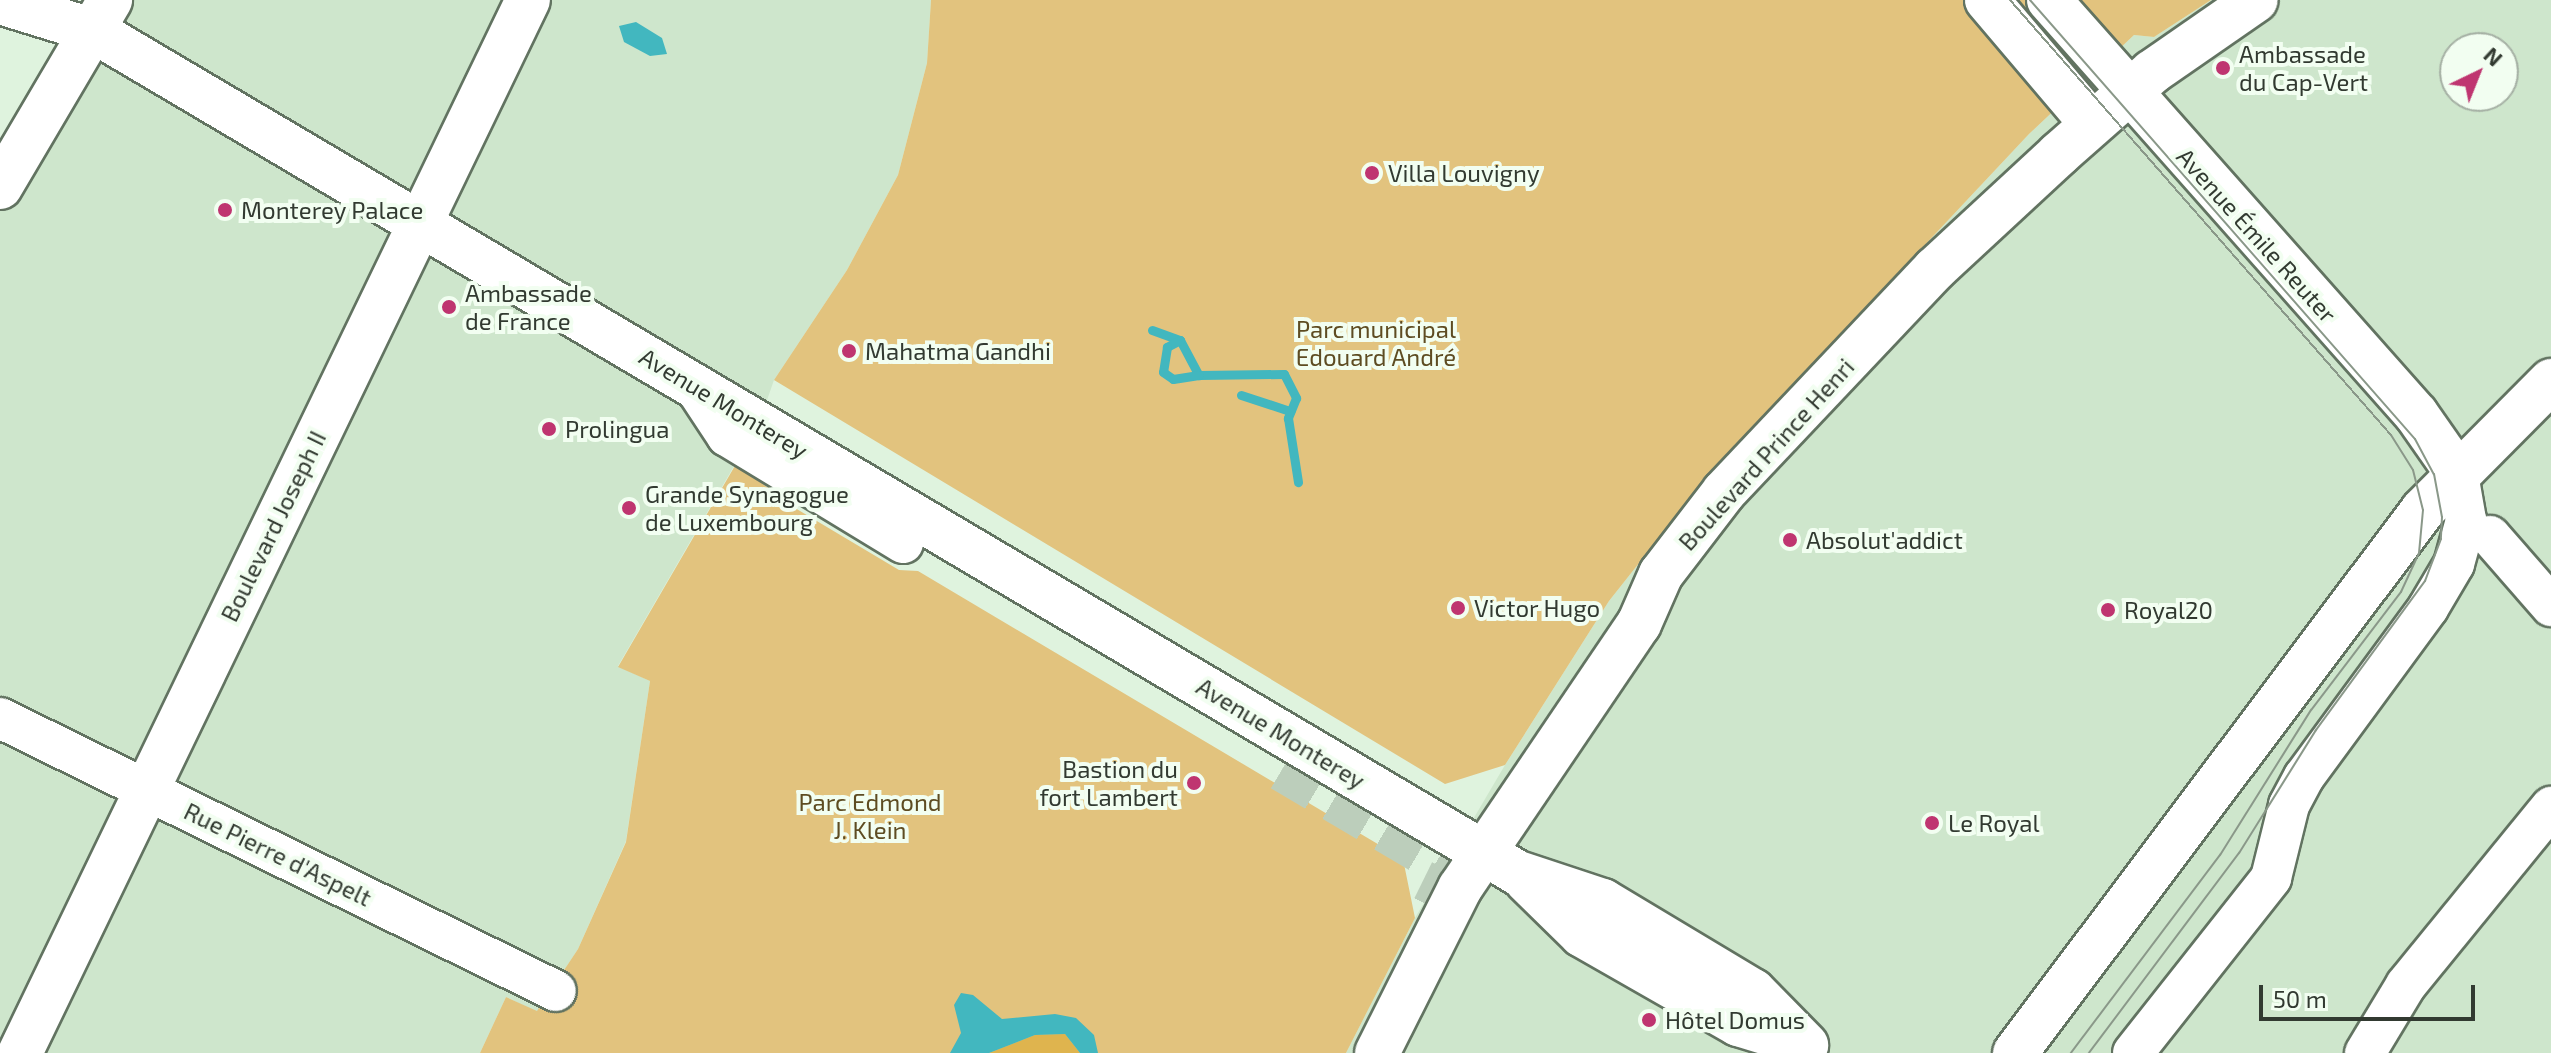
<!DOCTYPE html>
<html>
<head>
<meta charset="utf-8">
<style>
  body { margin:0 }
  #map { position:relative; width:2551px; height:1053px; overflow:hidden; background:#dff3de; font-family:"Exo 2",sans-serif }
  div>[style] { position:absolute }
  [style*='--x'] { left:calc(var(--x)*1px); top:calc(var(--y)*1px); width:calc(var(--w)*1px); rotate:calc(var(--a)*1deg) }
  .built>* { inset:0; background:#cee6cc }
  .green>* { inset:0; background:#e2c37e }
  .forest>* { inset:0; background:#dfb44e }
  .water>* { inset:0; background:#42b7bf }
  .stream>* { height:9px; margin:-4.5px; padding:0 4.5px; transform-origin:4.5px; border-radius:4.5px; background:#42b7bf }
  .minor-tunnel>* { height:40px; margin-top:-20px; transform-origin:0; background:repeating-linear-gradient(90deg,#bccebb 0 40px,transparent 0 60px) }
  .roads { filter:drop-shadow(2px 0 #627361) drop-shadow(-2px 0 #627361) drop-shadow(0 2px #627361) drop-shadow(0 -2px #627361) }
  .minor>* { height:40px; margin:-20px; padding:0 20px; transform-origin:20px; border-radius:20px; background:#fff }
  .major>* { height:44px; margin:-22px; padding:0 22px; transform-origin:22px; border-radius:22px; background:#fff }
  .tram>* { height:2px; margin:-1px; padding:0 1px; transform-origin:1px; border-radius:1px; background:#8a9889 }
  .dots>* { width:22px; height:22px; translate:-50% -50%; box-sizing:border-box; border:4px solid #f2fef1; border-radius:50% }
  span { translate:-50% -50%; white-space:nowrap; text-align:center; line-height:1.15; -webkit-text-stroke:8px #f2fef1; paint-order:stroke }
  .poi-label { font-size:24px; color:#323a31 }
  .left { translate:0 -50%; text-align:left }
  .right { translate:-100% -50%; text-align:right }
  .street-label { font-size:24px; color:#323a31 }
  .park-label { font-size:24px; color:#5e4c22 }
  .north { position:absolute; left:2439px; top:32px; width:80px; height:80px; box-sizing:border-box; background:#f2fef1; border:2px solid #a5b0a4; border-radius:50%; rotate:43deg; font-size:22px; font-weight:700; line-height:32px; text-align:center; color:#323a31 }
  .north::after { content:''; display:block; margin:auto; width:28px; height:36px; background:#bf3570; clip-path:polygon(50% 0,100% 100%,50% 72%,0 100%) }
  .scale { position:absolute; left:2259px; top:985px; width:216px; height:36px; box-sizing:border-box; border:4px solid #323a31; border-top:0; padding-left:10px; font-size:24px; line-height:28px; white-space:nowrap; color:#323a31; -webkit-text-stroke:6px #f2fef1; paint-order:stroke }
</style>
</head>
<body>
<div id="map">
  <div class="built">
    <div style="clip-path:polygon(110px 0,931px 0,927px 63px,898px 175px,847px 270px,774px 380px,759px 423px,618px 666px,650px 681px,626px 841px,578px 949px,537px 1012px,506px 997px,480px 1053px,0 1053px,0 187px)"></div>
    <div style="clip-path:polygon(evenodd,2211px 0,2551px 0,2551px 1053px,1346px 1053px,1415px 918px,1505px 765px,1609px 601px,1708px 476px,2029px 134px,2134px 35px,2154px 37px,2211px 0,2455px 48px,2503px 48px,2503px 96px,2455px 96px,2455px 48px)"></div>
  </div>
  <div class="green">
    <div style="clip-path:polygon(931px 0,2211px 0,2154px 37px,2134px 35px,2029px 134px,1708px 476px,1609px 601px,1505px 765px,1445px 784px,774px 380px,847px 270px,898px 175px,927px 63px)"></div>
    <div style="clip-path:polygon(736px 464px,795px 508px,899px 570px,918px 571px,1403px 859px,1415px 918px,1346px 1053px,480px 1053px,506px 997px,537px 1011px,578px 949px,626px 842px,650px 681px,618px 667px)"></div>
  </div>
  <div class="forest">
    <div style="clip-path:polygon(1065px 1034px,1080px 1053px,989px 1053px,1035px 1035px)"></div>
  </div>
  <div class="water">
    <div style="clip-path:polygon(636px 22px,662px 38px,667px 54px,650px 56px,624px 42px,619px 26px)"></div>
    <div style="clip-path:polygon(961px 993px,973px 995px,1002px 1019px,1055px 1014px,1076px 1018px,1094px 1035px,1098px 1053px,1080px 1053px,1065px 1034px,1035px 1035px,989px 1053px,950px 1053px,961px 1033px,954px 1005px)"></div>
  </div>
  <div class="stream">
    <div style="--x:1152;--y:330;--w:30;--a:20"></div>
    <div style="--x:1180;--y:340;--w:40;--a:62"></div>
    <div style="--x:1199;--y:375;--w:85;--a:-0.7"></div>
    <div style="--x:1284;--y:374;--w:27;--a:63"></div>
    <div style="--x:1296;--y:398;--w:22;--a:112"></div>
    <div style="--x:1288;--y:418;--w:65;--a:81.1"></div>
    <div style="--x:1180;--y:340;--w:15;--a:152"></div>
    <div style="--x:1167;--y:347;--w:25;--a:99"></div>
    <div style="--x:1163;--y:372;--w:12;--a:35"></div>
    <div style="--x:1173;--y:379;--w:26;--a:-9"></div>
    <div style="--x:1241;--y:395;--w:52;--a:18.1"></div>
  </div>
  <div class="minor-tunnel">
    <div style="--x:1281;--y:771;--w:196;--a:30.6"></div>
    <div style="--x:1450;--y:871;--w:50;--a:116.1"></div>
  </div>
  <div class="roads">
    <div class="minor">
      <div style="--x:694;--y:386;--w:60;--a:56.6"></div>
      <div style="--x:727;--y:436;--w:206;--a:31.3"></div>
      <div style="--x:2490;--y:536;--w:93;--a:48.9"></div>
      <div style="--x:0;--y:718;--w:619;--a:26.15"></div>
      <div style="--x:2133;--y:1053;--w:223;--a:-51.7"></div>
      <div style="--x:2271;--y:878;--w:75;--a:-76.1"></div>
      <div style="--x:2289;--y:805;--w:32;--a:-62"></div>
      <div style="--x:2304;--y:777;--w:210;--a:-53.7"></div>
      <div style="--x:2428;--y:608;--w:51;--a:-59.4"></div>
      <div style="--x:2454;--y:564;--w:46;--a:-74.7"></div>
      <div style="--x:2466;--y:520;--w:47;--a:-99.9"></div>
      <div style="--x:2365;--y:1053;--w:79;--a:-58.9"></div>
      <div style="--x:2406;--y:985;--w:230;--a:-50.8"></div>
    </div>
    <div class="major">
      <div style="--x:1987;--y:0;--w:162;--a:49.7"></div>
      <div style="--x:2049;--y:0;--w:553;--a:48.44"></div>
      <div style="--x:2416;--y:414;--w:73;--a:55"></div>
      <div style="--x:0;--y:2;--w:98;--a:17.1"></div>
      <div style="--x:94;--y:31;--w:1654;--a:30.6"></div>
      <div style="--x:1518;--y:873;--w:89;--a:18.2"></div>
      <div style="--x:1603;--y:901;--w:175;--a:31"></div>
      <div style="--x:1753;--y:991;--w:76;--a:45.5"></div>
      <div style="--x:0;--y:187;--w:217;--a:-59.5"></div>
      <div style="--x:1526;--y:880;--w:78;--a:44.5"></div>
      <div style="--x:1582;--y:935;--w:180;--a:29.7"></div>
      <div style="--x:1738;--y:1024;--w:65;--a:17"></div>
      <div style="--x:20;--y:1053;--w:1169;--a:-64.25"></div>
      <div style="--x:1377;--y:1053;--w:185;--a:-63.3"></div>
      <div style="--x:1460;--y:888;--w:319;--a:-55.9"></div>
      <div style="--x:1639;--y:624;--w:55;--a:-66.3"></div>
      <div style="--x:1661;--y:574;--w:103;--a:-52.5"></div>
      <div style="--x:1724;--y:492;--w:307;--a:-46.6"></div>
      <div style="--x:1935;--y:269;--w:169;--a:-42.8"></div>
      <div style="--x:2059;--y:154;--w:124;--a:-41.4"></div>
      <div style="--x:2152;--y:72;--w:126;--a:-34.7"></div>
      <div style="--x:2015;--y:1053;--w:679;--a:-53.08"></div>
      <div style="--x:2423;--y:510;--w:182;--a:-45.2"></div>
    </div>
  </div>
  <div class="tram">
    <div style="--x:2010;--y:0;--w:578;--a:48.79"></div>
    <div style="--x:2391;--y:435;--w:41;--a:57.8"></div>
    <div style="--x:2413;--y:470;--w:41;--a:76"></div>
    <div style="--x:2423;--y:510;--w:43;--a:95.3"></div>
    <div style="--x:2419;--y:553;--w:43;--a:114.8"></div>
    <div style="--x:2401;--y:592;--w:148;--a:127.3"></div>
    <div style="--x:2311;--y:710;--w:171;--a:122.1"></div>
    <div style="--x:2220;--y:855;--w:248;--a:127"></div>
    <div style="--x:2030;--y:0;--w:584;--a:48.75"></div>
    <div style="--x:2415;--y:439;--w:40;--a:62"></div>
    <div style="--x:2434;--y:474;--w:44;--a:79.5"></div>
    <div style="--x:2442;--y:517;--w:22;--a:93"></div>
    <div style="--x:2441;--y:539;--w:45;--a:110.9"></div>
    <div style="--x:2425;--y:581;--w:185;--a:126.2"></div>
    <div style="--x:2316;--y:730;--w:145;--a:122"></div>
    <div style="--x:2239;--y:853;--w:250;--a:126.9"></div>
  </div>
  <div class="dots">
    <div style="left:2223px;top:68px;background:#bf3570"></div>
    <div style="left:1372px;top:173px;background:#bf3570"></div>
    <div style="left:225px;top:210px;background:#bf3570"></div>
    <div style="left:449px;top:307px;background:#bf3570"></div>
    <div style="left:849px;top:351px;background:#bf3570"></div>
    <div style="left:549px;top:429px;background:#bf3570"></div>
    <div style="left:629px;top:508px;background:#bf3570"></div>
    <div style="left:1790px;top:540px;background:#bf3570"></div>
    <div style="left:1458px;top:608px;background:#bf3570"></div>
    <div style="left:2108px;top:610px;background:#bf3570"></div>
    <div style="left:1194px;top:783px;background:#bf3570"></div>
    <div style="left:1932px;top:823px;background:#bf3570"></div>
    <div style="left:1649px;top:1020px;background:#bf3570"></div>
  </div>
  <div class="poi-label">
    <span class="left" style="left:2239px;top:68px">Ambassade<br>du Cap-Vert</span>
    <span class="left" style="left:1388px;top:173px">Villa Louvigny</span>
    <span class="left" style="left:241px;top:210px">Monterey Palace</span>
    <span class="left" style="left:465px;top:307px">Ambassade<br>de France</span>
    <span class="left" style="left:865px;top:351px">Mahatma Gandhi</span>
    <span class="left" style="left:565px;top:429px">Prolingua</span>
    <span class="left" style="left:645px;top:508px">Grande Synagogue<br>de Luxembourg</span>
    <span class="left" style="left:1806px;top:540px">Absolut'addict</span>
    <span class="left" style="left:1474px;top:608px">Victor Hugo</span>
    <span class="left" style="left:2124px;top:610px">Royal20</span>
    <span class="right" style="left:1178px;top:783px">Bastion du<br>fort Lambert</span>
    <span class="left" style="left:1948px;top:823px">Le Royal</span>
    <span class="left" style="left:1665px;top:1020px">Hôtel Domus</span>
  </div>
  <div class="street-label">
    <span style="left:2257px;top:235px;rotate:48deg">Avenue Émile Reuter</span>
    <span style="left:724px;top:403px;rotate:31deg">Avenue Monterey</span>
    <span style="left:1766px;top:454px;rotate:-48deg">Boulevard Prince Henri</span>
    <span style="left:273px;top:526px;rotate:-64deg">Boulevard Joseph II</span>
    <span style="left:1281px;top:733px;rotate:31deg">Avenue Monterey</span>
    <span style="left:278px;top:854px;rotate:26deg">Rue Pierre d'Aspelt</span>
  </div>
  <div class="park-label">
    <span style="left:1376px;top:343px">Parc municipal<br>Edouard André</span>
    <span style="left:870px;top:816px">Parc Edmond<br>J. Klein</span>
  </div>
  <div class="north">N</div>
  <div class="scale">50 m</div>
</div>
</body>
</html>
